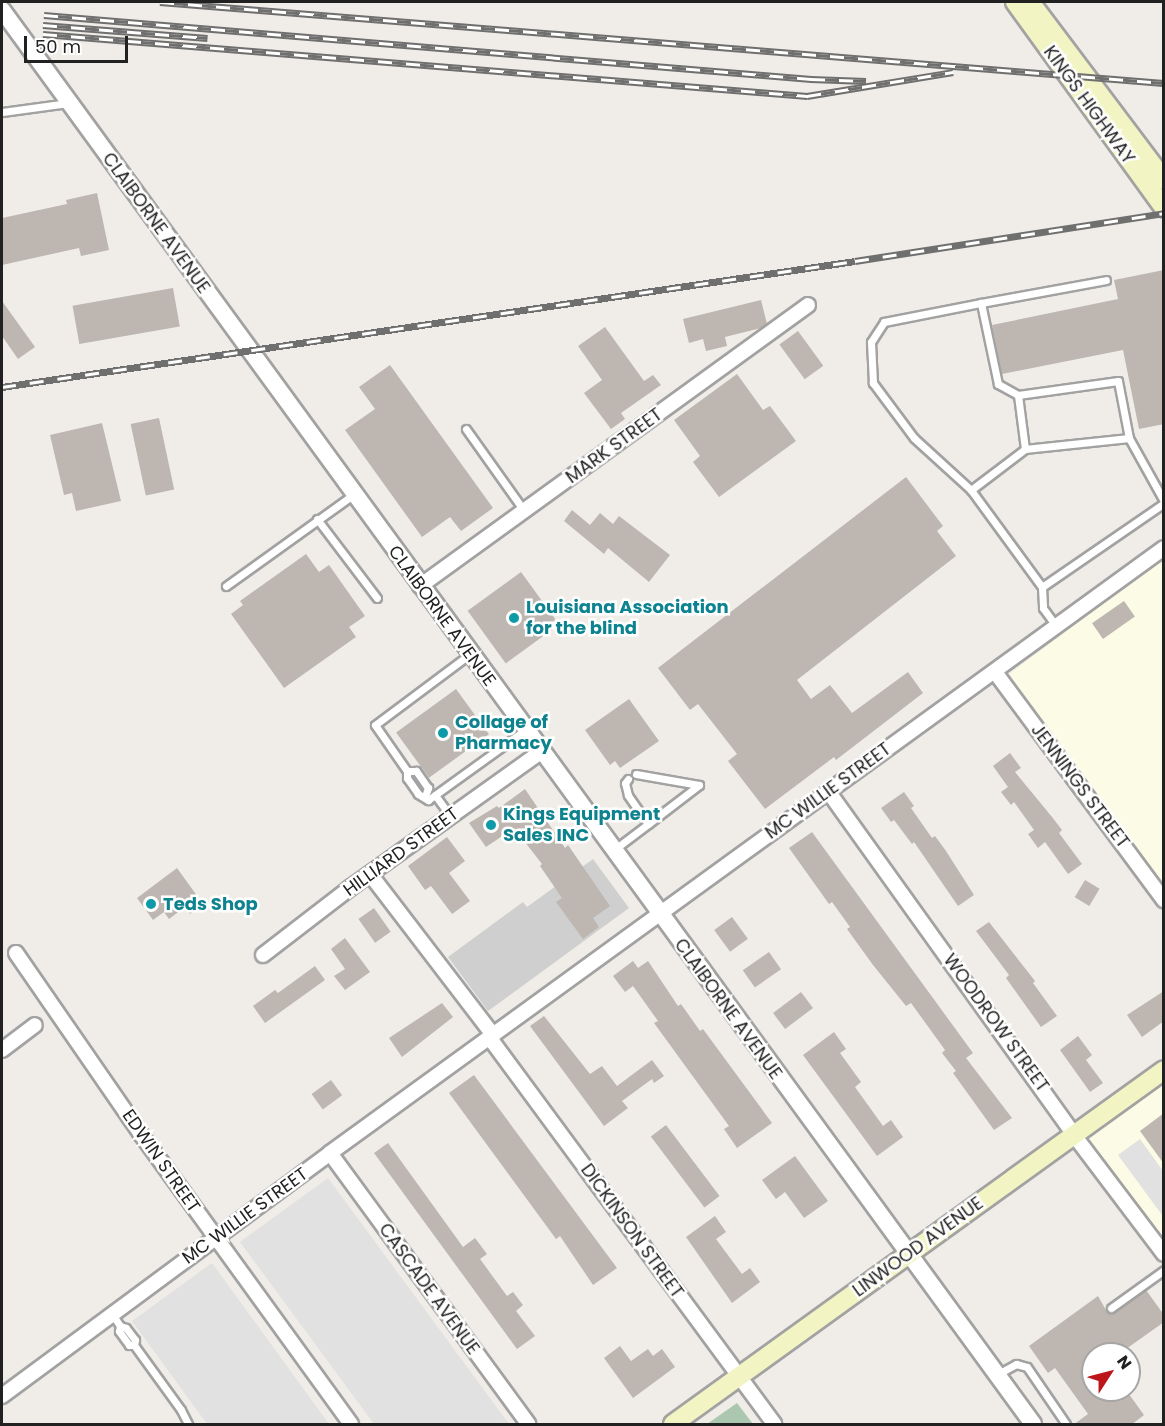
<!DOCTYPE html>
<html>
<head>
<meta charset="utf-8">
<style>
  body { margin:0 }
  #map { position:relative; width:1165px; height:1426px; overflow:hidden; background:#f0ede8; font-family:Poppins,sans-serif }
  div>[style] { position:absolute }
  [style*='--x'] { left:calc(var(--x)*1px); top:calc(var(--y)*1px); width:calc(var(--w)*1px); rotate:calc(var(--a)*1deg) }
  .education>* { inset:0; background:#fcfbe5 }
  .religious>* { inset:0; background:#cfcfcf }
  .cemetery>* { inset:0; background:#acc7af }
  .parking>* { inset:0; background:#e1e1e1 }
  .building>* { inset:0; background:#bdb6b1; transform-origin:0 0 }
  .roads { filter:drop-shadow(2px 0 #a2a2a2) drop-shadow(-2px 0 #a2a2a2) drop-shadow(0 2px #a2a2a2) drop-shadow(0 -2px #a2a2a2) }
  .service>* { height:7px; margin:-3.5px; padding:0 3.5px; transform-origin:3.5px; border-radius:3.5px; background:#fff }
  .minor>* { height:14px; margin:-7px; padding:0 7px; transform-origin:7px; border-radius:7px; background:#fff }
  .tertiary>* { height:16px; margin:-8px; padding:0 8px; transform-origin:8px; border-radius:8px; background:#fff }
  .secondary>* { height:18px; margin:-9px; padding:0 9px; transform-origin:9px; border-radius:9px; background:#f3f4c3 }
  .rail>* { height:7px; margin-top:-3.5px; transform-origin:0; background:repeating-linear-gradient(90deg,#fff 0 14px,#6f6f6f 0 28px); box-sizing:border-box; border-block:2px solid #6f6f6f }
  .dots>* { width:16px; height:16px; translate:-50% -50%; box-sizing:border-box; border:3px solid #fff; border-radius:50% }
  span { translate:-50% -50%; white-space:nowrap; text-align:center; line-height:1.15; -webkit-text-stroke:5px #fff; paint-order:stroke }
  .street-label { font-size:18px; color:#212121 }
  .culture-label { font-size:18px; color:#0d838f; font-weight:700 }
  .left { translate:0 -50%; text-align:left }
  .frame { position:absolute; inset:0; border:3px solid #212121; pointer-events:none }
  .north { position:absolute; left:1081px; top:1342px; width:60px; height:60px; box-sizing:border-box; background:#fff; border:2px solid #a6a6a6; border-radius:50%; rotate:54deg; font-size:16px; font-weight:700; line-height:24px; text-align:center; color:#212121 }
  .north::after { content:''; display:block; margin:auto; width:21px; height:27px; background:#bc161b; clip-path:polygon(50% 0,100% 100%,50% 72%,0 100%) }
  .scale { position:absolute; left:24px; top:36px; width:104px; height:27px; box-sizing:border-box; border:3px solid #212121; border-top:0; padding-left:8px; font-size:18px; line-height:21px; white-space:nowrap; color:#212121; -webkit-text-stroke:4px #fff; paint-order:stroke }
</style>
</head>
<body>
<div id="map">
  <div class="education">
    <div style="clip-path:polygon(1163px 559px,1163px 885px,1009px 674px)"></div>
    <div style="clip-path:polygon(1163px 1064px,1163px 1239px,1086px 1137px)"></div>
  </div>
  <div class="religious">
    <div style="clip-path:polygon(593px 859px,629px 908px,488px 1011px,448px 957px,523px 902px,527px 907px)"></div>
  </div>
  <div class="cemetery">
    <div style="clip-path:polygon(737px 1403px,753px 1424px,707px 1424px)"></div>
  </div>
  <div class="parking">
    <div style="clip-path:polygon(1140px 1139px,1163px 1171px,1162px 1215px,1118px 1155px)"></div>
    <div style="clip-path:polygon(328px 1178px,509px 1424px,374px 1424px,240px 1242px)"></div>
    <div style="clip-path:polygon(212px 1263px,329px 1424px,207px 1424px,132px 1321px)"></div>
  </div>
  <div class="building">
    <div style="clip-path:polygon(97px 193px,109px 250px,81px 256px,79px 248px,2px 265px,2px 218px,67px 204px,66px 200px)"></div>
    <div style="clip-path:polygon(1164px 270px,1164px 424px,1139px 429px,1123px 350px,1002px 374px,992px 325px,1118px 299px,1114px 280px)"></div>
    <div style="left:173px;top:288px;width:39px;height:102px;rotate:80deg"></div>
    <div style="clip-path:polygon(761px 300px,767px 324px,761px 328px,725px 337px,727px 346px,706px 351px,703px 339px,689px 343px,683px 319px)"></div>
    <div style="clip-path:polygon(2px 301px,35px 347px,18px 359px,2px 336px)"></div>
    <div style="clip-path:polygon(605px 327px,644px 381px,653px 375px,661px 385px,621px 413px,625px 419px,611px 429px,584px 393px,602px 380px,578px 346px)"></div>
    <div style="left:798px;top:331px;width:43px;height:23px;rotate:54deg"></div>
    <div style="clip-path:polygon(390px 365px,493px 508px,461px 531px,450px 517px,422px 537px,345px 430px,375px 409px,359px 387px)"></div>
    <div style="clip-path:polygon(737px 374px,763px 410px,770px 406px,796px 441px,719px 497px,693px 462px,700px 456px,674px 420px)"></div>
    <div style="left:159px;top:418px;width:73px;height:29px;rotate:78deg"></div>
    <div style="clip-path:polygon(102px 423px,121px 501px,76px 511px,72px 493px,64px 495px,50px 435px)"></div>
    <div style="clip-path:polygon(906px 477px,943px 526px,937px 531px,956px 556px,797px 680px,811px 699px,830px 685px,852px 713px,908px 672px,923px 693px,836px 760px,834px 757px,765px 809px,728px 761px,737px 754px,698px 704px,690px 710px,658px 668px)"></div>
    <div style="clip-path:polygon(572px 510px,590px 525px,600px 513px,613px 524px,619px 516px,670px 555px,649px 582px,608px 548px,604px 554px,564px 521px)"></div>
    <div style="clip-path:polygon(306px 554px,319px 572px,329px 565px,365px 616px,349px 627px,356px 637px,284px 688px,231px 614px,243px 605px,240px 601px)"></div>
    <div style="left:521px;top:572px;width:65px;height:66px;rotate:54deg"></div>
    <div style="left:1124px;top:601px;width:19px;height:39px;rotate:55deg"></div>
    <div style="left:456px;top:689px;width:56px;height:74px;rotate:54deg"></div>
    <div style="clip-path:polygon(629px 699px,659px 741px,620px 768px,615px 761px,610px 765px,585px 730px)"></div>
    <div style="clip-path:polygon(1010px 753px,1021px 768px,1015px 772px,1052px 817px,1062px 830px,1059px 833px,1082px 864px,1068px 874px,1045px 842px,1038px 848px,1028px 834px,1034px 830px,1014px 802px,1011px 805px,1001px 792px,1008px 787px,993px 766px)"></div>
    <div style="clip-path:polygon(525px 789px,565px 848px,568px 845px,610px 906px,593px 918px,599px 927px,583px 939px,556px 902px,562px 898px,540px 866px,542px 864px,514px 828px,486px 847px,469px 823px,497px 806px,499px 808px)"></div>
    <div style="clip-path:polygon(904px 792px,914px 806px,911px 808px,932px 838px,935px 836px,946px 851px,974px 895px,958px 906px,914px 842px,912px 844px,894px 820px,891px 822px,881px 808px)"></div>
    <div style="clip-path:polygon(812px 832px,973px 1053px,966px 1058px,1012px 1118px,994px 1130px,953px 1073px,956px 1071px,942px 1053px,945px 1050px,911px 1003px,906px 1006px,873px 965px,847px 929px,850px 927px,832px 902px,829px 904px,789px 848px)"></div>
    <div style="clip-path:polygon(447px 837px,465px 861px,449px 873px,470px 901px,452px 914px,431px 886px,425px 890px,408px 866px)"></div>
    <div style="clip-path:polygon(177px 868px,203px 904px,190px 914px,185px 907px,169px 919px,164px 912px,153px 920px,137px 898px)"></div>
    <div style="left:1085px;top:880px;width:17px;height:20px;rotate:31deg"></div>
    <div style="left:374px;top:908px;width:29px;height:19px;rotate:55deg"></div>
    <div style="left:732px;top:917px;width:27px;height:22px;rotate:54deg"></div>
    <div style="clip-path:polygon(989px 922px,1035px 981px,1033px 983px,1057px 1016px,1041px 1027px,1006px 978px,1009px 975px,976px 931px)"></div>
    <div style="clip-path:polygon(345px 938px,370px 972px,345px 990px,334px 976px,345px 969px,331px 949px)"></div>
    <div style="left:769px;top:952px;width:21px;height:32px;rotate:55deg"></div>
    <div style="clip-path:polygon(633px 961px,638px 968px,648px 961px,678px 1006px,681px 1004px,700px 1031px,703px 1029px,772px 1123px,737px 1148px,724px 1129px,729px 1126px,654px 1023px,658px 1021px,633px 986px,625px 992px,613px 976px)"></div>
    <div style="clip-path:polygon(315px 966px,325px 980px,265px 1023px,253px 1006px,275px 990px,278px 993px)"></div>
    <div style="clip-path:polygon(1164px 991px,1164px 1021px,1142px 1037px,1127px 1015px)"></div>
    <div style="left:801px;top:992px;width:20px;height:35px;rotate:53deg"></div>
    <div style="clip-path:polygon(442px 1003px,453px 1017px,402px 1057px,389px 1038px)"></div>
    <div style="clip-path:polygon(544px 1016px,590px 1074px,602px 1066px,617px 1086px,652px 1060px,664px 1076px,654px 1083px,652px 1079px,622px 1101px,628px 1108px,604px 1126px,530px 1026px)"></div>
    <div style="clip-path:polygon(834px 1032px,846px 1049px,840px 1053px,861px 1082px,855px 1087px,883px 1126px,891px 1120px,903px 1137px,877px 1156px,803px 1055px)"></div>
    <div style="clip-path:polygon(1078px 1036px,1092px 1055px,1086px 1060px,1103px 1083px,1090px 1092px,1060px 1050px)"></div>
    <div style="clip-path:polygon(474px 1075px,617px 1268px,593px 1285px,560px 1236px,556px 1239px,449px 1093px)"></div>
    <div style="left:331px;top:1080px;width:19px;height:24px;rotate:54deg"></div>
    <div style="clip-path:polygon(1164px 1113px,1164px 1164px,1140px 1131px)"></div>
    <div style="left:666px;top:1125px;width:89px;height:19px;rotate:53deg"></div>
    <div style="clip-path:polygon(388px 1143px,463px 1247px,475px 1238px,487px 1254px,480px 1259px,507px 1296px,513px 1292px,523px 1305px,516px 1311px,535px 1336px,517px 1349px,374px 1153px)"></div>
    <div style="clip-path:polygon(795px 1156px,828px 1201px,804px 1218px,785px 1192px,776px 1199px,762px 1180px)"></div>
    <div style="clip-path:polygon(715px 1216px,726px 1232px,716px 1239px,742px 1274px,750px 1268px,760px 1282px,732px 1303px,686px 1237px)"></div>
    <div style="clip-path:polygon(1146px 1290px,1164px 1315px,1164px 1322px,1119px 1354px,1093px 1354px,1093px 1390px,1126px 1390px,1144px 1415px,1131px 1425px,1073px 1425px,1088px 1414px,1055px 1368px,1048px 1373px,1029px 1346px,1098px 1296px,1107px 1312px,1112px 1313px)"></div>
    <div style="clip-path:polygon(620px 1346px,631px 1361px,648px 1349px,653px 1356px,662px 1349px,675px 1367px,633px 1398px,604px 1358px)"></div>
  </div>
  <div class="roads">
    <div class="service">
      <div style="--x:2;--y:112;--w:67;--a:-7.8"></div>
      <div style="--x:1018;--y:395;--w:23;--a:-151"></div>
      <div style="--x:998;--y:384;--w:83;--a:-101.9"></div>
      <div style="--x:981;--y:303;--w:127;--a:-10.4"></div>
      <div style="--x:466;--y:429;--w:102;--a:54.6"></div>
      <div style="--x:1025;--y:449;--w:54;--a:-97.4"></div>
      <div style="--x:1018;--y:395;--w:101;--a:-8"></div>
      <div style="--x:1118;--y:381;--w:58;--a:79.1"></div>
      <div style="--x:971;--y:490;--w:77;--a:-137.6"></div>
      <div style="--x:914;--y:438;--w:69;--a:-126.7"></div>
      <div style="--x:873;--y:383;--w:41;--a:-92.8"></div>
      <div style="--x:871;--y:342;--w:24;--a:-57"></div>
      <div style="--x:884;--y:322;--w:99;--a:-11.1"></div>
      <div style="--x:1164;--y:501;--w:72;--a:-119.1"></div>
      <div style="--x:1129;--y:438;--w:105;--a:174"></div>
      <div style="--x:1025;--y:449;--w:68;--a:142.8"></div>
      <div style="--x:971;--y:490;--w:120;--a:53.8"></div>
      <div style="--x:1042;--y:587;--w:148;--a:-34.5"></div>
      <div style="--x:317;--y:519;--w:99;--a:52.8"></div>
      <div style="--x:226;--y:586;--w:158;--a:-35.7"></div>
      <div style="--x:1042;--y:587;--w:21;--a:87"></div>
      <div style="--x:1043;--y:608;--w:22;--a:54"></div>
      <div style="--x:407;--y:771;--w:56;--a:-124.8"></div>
      <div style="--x:375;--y:725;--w:119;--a:-36.8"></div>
      <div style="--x:636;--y:774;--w:64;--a:9.9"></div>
      <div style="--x:699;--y:785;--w:64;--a:142.6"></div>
      <div style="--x:435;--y:795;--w:26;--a:54"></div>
      <div style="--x:425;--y:796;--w:9;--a:-69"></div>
      <div style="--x:428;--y:788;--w:21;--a:-125"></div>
      <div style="--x:416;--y:771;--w:9;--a:180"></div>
      <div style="--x:407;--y:771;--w:7;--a:90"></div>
      <div style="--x:407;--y:778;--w:19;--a:55"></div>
      <div style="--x:418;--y:794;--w:12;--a:31"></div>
      <div style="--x:428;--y:800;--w:120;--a:-35.8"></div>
      <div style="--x:615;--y:849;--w:41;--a:-37.1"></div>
      <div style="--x:648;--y:824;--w:35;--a:-125"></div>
      <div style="--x:628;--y:795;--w:12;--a:-104"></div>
      <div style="--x:625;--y:783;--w:5;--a:-53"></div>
      <div style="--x:1111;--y:1308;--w:65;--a:-35.6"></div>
      <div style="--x:112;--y:1314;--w:14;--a:56"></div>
      <div style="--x:120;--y:1326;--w:6;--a:18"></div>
      <div style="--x:126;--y:1328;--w:15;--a:53"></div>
      <div style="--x:135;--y:1340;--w:5;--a:101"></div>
      <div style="--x:134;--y:1345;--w:5;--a:180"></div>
      <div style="--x:129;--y:1345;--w:17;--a:-126"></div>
      <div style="--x:119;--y:1331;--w:5;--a:-79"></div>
      <div style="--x:134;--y:1345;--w:80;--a:54.1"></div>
      <div style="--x:181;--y:1410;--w:16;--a:63"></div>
      <div style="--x:998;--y:1374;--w:21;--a:-29"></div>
      <div style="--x:1016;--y:1364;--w:11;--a:15"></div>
      <div style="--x:1027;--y:1367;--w:69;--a:55.6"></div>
    </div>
    <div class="minor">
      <div style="--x:420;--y:586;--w:479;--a:-35.9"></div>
      <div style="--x:995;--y:672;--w:284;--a:53.5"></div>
      <div style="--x:828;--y:791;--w:423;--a:54.4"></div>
      <div style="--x:1074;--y:1135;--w:149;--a:52.9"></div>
      <div style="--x:370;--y:874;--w:203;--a:52.6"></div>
      <div style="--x:16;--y:953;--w:220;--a:55.4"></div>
      <div style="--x:141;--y:1134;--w:358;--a:54.1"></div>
      <div style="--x:263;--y:955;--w:110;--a:-37.6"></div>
      <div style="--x:350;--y:888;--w:234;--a:-35.5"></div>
      <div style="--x:489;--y:1037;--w:481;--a:53.6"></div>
      <div style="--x:2;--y:1050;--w:41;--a:-37.1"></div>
      <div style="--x:330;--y:1153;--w:336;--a:53.8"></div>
      <div style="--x:2;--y:1396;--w:408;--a:-36.5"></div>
      <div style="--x:330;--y:1153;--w:1030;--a:-35.96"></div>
    </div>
    <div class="tertiary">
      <div style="--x:2;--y:10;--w:1750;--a:53.9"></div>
    </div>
    <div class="secondary">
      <div style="--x:1015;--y:2;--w:254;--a:54.1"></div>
      <div style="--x:1030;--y:2;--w:223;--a:53"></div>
      <div style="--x:673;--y:1424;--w:605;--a:-35.79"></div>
    </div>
  </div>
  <div class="rail">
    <div style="--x:160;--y:2;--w:1007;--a:4.61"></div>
    <div style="--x:44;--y:15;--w:770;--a:4.77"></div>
    <div style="--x:811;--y:79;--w:55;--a:2.1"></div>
    <div style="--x:43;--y:25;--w:165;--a:4.5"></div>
    <div style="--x:43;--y:34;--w:767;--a:4.64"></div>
    <div style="--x:807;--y:96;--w:148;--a:-9.3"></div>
    <div style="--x:2;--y:387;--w:862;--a:-8.4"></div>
    <div style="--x:855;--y:261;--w:313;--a:-8.8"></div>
  </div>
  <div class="dots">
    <div style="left:514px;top:618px;background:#0f9aa8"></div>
    <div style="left:443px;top:733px;background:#0f9aa8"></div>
    <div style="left:491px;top:825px;background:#0f9aa8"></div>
    <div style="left:151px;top:904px;background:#0f9aa8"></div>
  </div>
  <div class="street-label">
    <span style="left:1089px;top:105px;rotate:54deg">KINGS HIGHWAY</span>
    <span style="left:156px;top:223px;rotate:54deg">CLAIBORNE AVENUE</span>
    <span style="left:614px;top:446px;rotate:-36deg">MARK STREET</span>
    <span style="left:442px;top:616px;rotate:54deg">CLAIBORNE AVENUE</span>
    <span style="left:1080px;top:786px;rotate:53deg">JENNINGS STREET</span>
    <span style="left:828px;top:791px;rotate:-36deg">MC WILLIE STREET</span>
    <span style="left:401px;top:852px;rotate:-36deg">HILLIARD STREET</span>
    <span style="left:728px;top:1009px;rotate:54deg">CLAIBORNE AVENUE</span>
    <span style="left:996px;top:1023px;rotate:54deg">WOODROW STREET</span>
    <span style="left:161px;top:1161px;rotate:55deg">EDWIN STREET</span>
    <span style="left:245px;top:1216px;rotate:-36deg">MC WILLIE STREET</span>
    <span style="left:632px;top:1231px;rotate:54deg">DICKINSON STREET</span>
    <span style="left:918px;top:1247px;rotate:-36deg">LINWOOD AVENUE</span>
    <span style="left:429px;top:1289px;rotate:54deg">CASCADE AVENUE</span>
  </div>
  <div class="culture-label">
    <span class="left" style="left:526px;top:618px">Louisiana Association<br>for the blind</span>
    <span class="left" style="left:455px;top:733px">Collage of<br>Pharmacy</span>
    <span class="left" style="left:503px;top:825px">Kings Equipment<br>Sales INC</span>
    <span class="left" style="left:163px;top:904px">Teds Shop</span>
  </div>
  <div class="frame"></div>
  <div class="north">N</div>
  <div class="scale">50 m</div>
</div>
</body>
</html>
